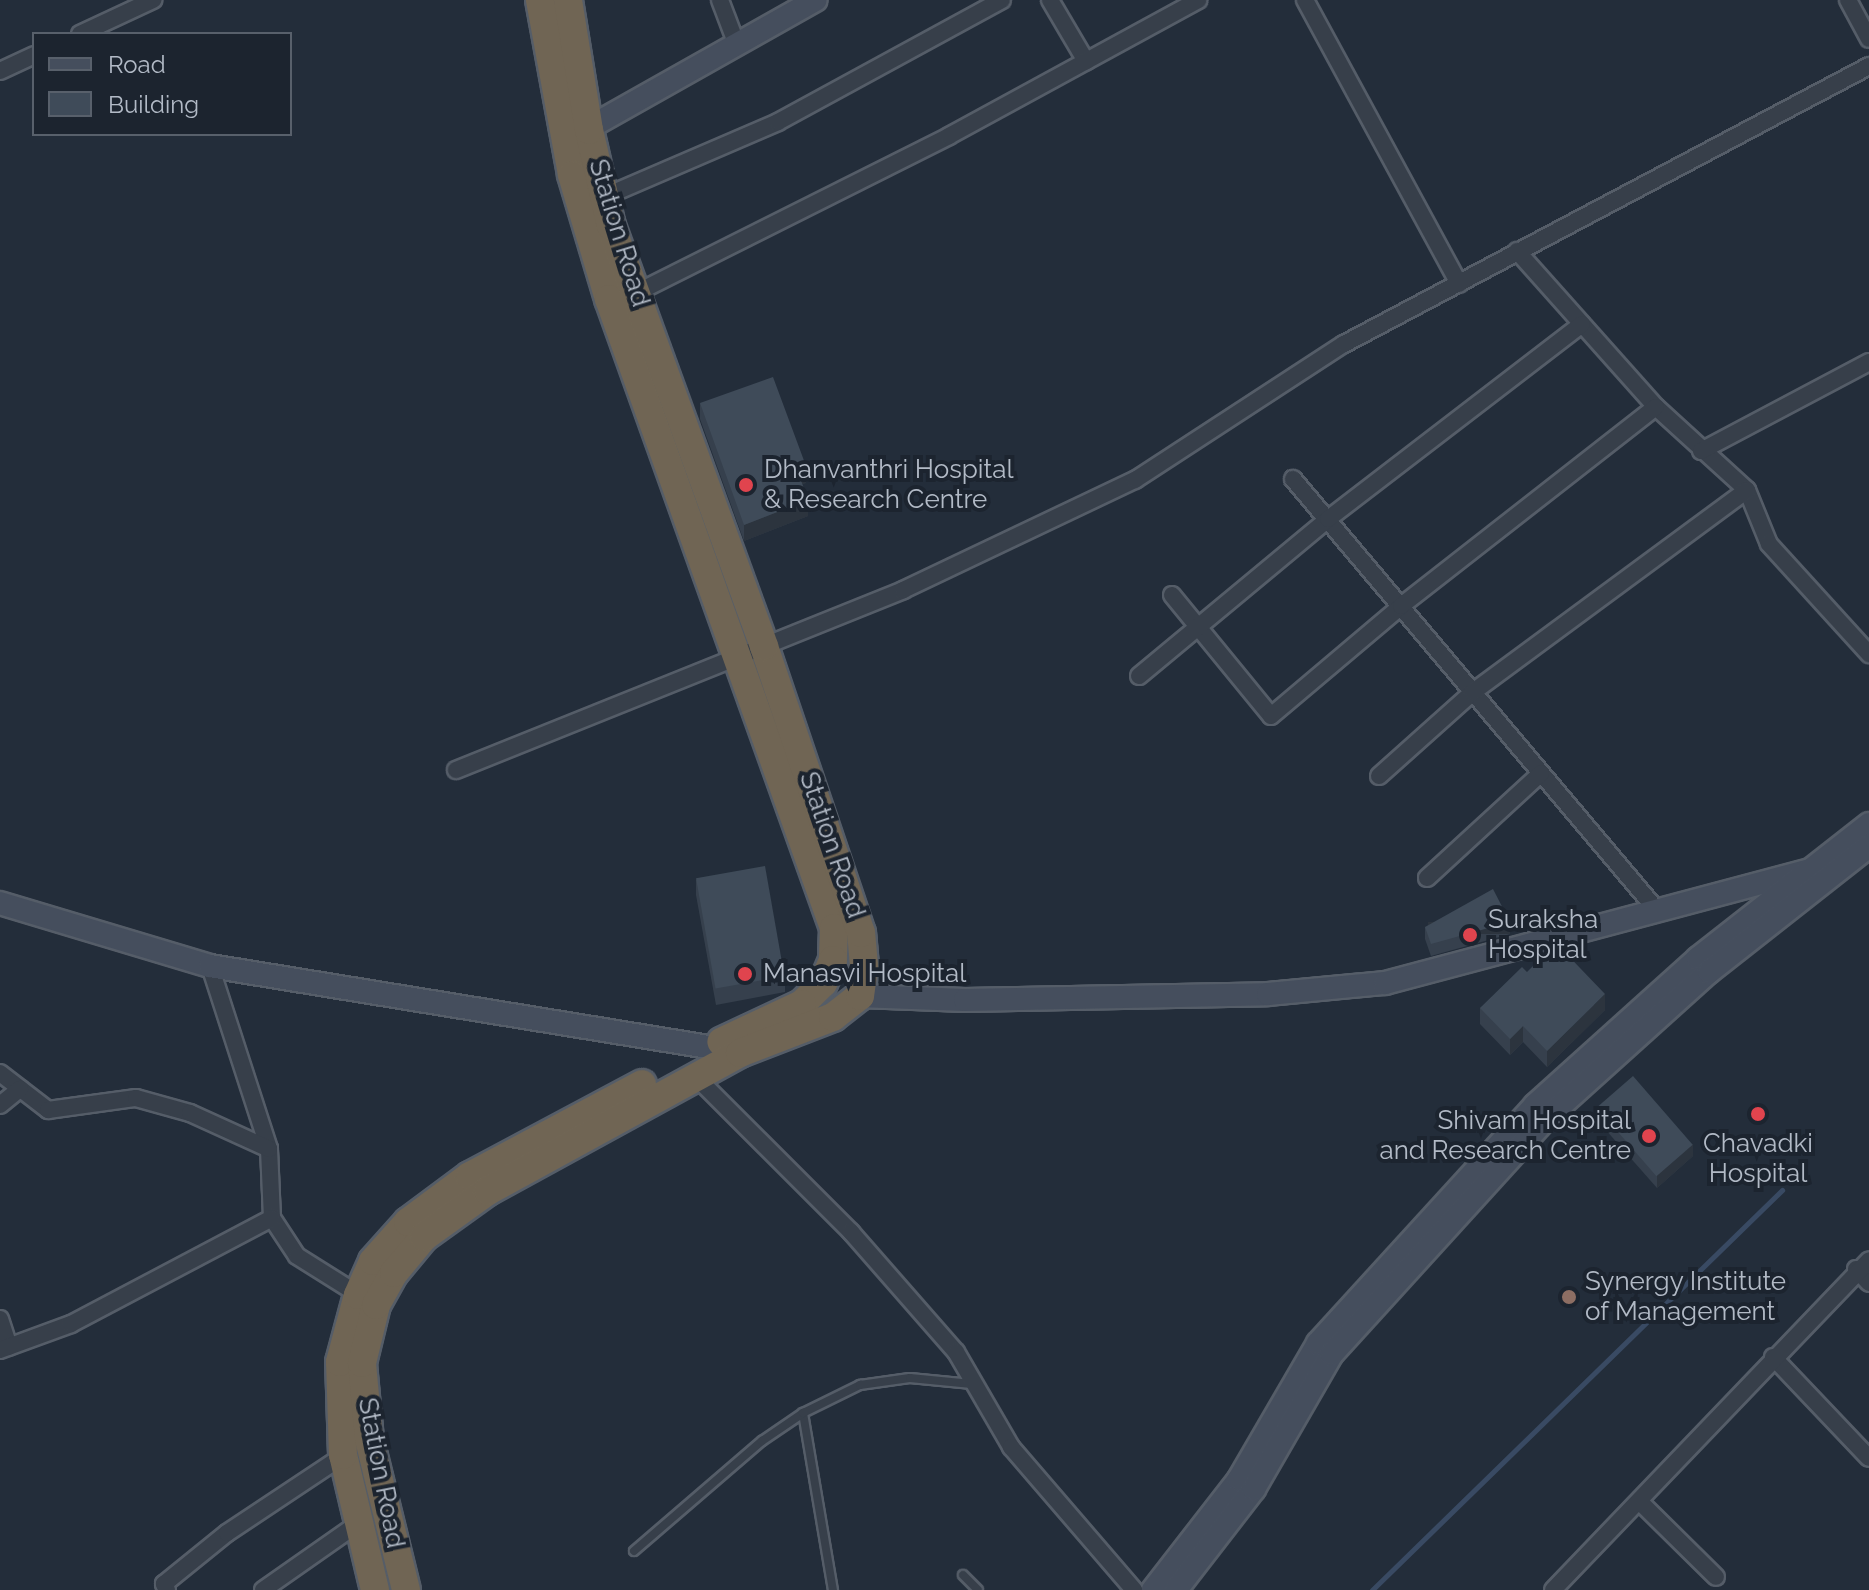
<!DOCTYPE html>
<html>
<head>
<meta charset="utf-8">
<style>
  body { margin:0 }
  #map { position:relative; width:1869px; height:1590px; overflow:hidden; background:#232d3a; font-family:Raleway,sans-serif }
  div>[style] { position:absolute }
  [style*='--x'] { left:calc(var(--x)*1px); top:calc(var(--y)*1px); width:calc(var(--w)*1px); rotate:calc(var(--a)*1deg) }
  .stream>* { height:5px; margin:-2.5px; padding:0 2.5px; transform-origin:2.5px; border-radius:2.5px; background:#394a63 }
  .roads { filter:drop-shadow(2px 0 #555d68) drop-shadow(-2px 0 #555d68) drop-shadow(0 2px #555d68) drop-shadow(0 -2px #555d68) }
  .lane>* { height:8px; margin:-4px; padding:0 4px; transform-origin:4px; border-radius:4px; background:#373f4a }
  .street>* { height:16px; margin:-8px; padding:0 8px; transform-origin:8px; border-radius:8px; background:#373f4a }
  .secondary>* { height:22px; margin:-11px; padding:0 11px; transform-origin:11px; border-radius:11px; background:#454e5d }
  .highway>* { height:28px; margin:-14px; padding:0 14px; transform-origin:14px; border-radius:14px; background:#706554 }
  .wall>* { inset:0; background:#36404d }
  .shaded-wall>* { inset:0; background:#2c343e; transform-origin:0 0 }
  .building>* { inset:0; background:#3f4b59; transform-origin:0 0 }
  .dots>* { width:22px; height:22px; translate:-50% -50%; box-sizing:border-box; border:4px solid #1c242f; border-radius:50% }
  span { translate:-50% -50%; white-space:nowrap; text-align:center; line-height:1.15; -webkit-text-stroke:8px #1c242f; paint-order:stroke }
  .street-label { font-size:26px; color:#b2bac6 }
  .poi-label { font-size:26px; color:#b2bac6 }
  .left { translate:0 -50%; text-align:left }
  .right { translate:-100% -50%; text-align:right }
  .legend { position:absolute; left:32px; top:32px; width:260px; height:104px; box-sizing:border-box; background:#1c242f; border:2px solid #58606b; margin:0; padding:10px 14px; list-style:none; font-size:24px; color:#b2bac6 }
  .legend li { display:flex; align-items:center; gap:16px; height:40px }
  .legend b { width:40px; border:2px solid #58606b }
</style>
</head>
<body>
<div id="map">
  <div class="stream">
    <div style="--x:1372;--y:1590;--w:573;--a:-44.29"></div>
  </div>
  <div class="roads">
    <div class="lane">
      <div style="--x:803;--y:1413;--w:180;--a:80.4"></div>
      <div style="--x:634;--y:1551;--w:169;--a:-40.7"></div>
      <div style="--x:762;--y:1441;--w:50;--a:-34.3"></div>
      <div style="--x:803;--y:1413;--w:64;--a:-26.2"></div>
      <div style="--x:860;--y:1385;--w:50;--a:-8"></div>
      <div style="--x:910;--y:1378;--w:62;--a:5.5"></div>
      <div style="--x:963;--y:1575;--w:21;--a:45"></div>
    </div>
    <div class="street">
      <div style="--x:720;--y:0;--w:48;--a:69.3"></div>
      <div style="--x:1050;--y:0;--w:71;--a:59.5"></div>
      <div style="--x:1305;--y:0;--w:323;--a:61.5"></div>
      <div style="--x:1848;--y:0;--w:44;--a:61.7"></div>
      <div style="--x:80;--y:34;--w:81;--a:-25"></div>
      <div style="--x:0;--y:71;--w:38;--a:-25"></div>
      <div style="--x:604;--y:197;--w:189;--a:-23.3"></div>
      <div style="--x:778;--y:122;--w:255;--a:-28.6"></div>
      <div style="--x:1517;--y:251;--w:209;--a:48.3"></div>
      <div style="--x:1656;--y:407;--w:123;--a:42.4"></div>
      <div style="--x:1747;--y:490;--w:58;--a:67.8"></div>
      <div style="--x:1769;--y:544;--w:149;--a:47.7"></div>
      <div style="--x:636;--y:293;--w:350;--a:-26.6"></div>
      <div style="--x:949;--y:136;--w:284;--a:-28.6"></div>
      <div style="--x:1701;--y:451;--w:190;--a:-27.9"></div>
      <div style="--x:1293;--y:479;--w:561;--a:49.84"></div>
      <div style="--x:1172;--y:595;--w:156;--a:50.7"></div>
      <div style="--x:1271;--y:716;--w:170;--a:-40.2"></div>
      <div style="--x:1401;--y:606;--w:323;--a:-38"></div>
      <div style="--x:1139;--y:676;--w:246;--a:-39.7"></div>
      <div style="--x:1328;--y:519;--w:320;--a:-37.5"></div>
      <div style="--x:456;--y:770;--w:482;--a:-21.9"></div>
      <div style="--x:903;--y:590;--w:257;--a:-25.4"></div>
      <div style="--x:1135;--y:480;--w:249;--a:-33.1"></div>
      <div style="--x:1344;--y:344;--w:594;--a:-27.9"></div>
      <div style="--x:1379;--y:776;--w:126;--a:-41.8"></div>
      <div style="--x:1473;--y:692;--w:340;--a:-36.4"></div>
      <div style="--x:1427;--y:878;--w:155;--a:-42.6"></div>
      <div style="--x:210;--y:966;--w:192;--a:72.1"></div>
      <div style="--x:269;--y:1149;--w:69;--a:87.5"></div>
      <div style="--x:272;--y:1218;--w:45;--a:56.7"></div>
      <div style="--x:297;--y:1256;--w:79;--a:32.1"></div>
      <div style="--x:0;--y:1073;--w:61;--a:37.6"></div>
      <div style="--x:48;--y:1110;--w:89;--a:-7.8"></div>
      <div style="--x:136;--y:1098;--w:56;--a:15.5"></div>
      <div style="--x:190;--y:1113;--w:87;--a:24.5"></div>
      <div style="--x:695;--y:1076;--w:221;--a:45"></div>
      <div style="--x:851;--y:1232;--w:159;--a:48.8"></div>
      <div style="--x:956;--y:1352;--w:110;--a:59.9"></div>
      <div style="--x:1011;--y:1447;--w:189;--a:49.3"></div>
      <div style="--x:0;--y:1105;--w:26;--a:-39"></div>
      <div style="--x:1856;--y:1269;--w:19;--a:47"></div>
      <div style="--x:0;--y:1319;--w:29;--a:72"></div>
      <div style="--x:0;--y:1350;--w:76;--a:-20.1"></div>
      <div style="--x:71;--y:1324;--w:227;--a:-27.8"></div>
      <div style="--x:1773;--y:1357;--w:139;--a:46.5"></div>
      <div style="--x:1639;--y:1501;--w:108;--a:44.6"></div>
      <div style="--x:167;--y:1590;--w:7;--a:-117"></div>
      <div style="--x:164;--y:1584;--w:81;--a:-39"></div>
      <div style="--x:227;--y:1533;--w:146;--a:-33.6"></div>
      <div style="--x:263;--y:1590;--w:122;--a:-35"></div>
      <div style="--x:1553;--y:1590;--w:457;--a:-46.2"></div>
    </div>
    <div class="secondary">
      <div style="--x:576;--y:135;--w:275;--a:-29.4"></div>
      <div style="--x:0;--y:903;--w:219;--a:16.7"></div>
      <div style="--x:210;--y:966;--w:536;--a:9.23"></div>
      <div style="--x:860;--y:996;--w:105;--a:2.2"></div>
      <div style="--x:965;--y:1000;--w:303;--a:-1.1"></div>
      <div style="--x:1268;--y:994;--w:118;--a:-5.4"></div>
      <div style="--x:1385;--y:983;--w:437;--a:-14.9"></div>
      <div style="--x:1153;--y:1590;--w:140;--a:-52.2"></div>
      <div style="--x:1239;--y:1479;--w:157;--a:-59.8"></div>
      <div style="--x:1318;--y:1343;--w:322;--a:-47.6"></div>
      <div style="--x:1535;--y:1105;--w:219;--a:-42"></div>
      <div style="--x:1698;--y:958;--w:217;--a:-38.1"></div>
      <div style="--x:1176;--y:1590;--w:128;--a:-52.3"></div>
      <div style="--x:1254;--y:1489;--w:156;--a:-60"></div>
      <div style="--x:1332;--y:1354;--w:321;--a:-47.7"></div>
      <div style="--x:1548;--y:1117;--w:217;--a:-42"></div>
      <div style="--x:1709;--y:972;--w:204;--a:-38.2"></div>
    </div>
    <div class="highway">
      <div style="--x:540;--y:0;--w:178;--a:79.6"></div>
      <div style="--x:572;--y:175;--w:129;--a:73.4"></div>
      <div style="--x:609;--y:299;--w:668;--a:70.32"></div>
      <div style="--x:834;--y:928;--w:32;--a:92"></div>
      <div style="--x:833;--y:960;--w:25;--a:113"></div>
      <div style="--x:823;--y:983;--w:30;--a:135"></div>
      <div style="--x:802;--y:1004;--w:89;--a:154.9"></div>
      <div style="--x:375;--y:1590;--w:139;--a:-103.3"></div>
      <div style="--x:343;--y:1455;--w:93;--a:-91.8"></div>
      <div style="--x:340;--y:1362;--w:69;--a:-75"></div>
      <div style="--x:358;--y:1295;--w:37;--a:-66"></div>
      <div style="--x:373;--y:1261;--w:52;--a:-48.1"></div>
      <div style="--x:408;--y:1222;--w:77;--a:-36.6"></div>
      <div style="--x:470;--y:1176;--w:195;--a:-28.1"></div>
      <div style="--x:406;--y:1590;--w:155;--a:-103.8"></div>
      <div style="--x:369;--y:1439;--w:76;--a:-95.3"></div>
      <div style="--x:362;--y:1363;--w:60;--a:-76.4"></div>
      <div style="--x:376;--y:1305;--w:37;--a:-61"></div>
      <div style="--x:394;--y:1273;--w:47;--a:-50.2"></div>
      <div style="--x:424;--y:1237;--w:79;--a:-35.7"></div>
      <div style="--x:488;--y:1191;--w:287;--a:-28.7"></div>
      <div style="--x:740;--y:1053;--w:100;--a:-21.2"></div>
      <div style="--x:833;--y:1017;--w:34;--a:-38"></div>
      <div style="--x:860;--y:996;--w:30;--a:-82"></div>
      <div style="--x:864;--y:966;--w:33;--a:-95"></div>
      <div style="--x:861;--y:933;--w:303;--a:-108.7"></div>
      <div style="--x:764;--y:646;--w:447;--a:-110"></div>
      <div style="--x:611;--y:226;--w:98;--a:-102.9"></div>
      <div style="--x:589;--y:130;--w:132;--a:-99.2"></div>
    </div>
  </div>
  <div class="wall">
    <div style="clip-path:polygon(700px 403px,806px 483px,802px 484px,808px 516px,744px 541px,700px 419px)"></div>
    <div style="clip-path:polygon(696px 879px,785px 976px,785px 992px,716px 1005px,696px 895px)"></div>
    <div style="clip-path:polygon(1425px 927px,1510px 934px,1431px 956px,1425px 939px)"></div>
    <div style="clip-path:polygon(1527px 972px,1605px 1010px,1547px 1067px,1523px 1042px,1510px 1055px,1480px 1024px,1480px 1008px)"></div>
    <div style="clip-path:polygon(1597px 1108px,1693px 1156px,1657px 1188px,1597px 1120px)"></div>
  </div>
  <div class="shaded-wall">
    <div style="clip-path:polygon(806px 466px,806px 483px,797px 485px,797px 469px)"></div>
    <div style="clip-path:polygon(808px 500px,808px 516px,744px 541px,744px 525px)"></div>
    <div style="left:1510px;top:922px;width:12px;height:82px;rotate:90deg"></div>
    <div style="clip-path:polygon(1605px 994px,1605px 1010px,1547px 1067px,1547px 1051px)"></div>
    <div style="clip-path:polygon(1523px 1026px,1523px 1042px,1510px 1055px,1510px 1039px)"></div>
    <div style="clip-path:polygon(1693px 1144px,1693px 1156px,1657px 1188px,1657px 1175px)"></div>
  </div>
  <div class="building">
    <div style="clip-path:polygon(773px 377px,806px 466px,797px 469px,808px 500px,744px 525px,700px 403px)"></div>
    <div style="left:765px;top:866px;width:112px;height:70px;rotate:80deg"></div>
    <div style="clip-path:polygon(1493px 889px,1510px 922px,1431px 944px,1425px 927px)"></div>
    <div style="clip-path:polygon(1556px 943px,1605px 994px,1547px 1051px,1523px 1026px,1510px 1039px,1480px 1008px,1522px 967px,1527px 972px)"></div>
    <div style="left:1633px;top:1076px;width:91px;height:48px;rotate:49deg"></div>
  </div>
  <div class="dots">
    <div style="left:746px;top:485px;background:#e0444e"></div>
    <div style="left:1470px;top:935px;background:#e0444e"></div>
    <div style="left:745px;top:974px;background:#e0444e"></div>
    <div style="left:1758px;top:1114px;background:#e0444e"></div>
    <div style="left:1649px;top:1136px;background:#e0444e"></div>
    <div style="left:1569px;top:1297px;background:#8d6e63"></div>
  </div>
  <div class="street-label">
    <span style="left:619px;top:233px;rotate:73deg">Station Road</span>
    <span style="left:832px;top:845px;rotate:71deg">Station Road</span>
    <span style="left:381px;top:1473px;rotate:79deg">Station Road</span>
  </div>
  <div class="poi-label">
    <span class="left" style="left:764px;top:485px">Dhanvanthri Hospital<br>&amp; Research Centre</span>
    <span class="left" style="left:1488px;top:935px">Suraksha<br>Hospital</span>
    <span class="left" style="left:763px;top:974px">Manasvi Hospital</span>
    <span class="right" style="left:1631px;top:1136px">Shivam Hospital<br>and Research Centre</span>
    <span style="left:1758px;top:1159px">Chavadki<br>Hospital</span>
    <span class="left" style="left:1585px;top:1297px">Synergy Institute<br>of Management</span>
  </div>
  <ul class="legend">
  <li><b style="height:10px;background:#454e5d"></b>Road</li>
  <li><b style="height:22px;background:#3f4b59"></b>Building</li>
  </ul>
</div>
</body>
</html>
